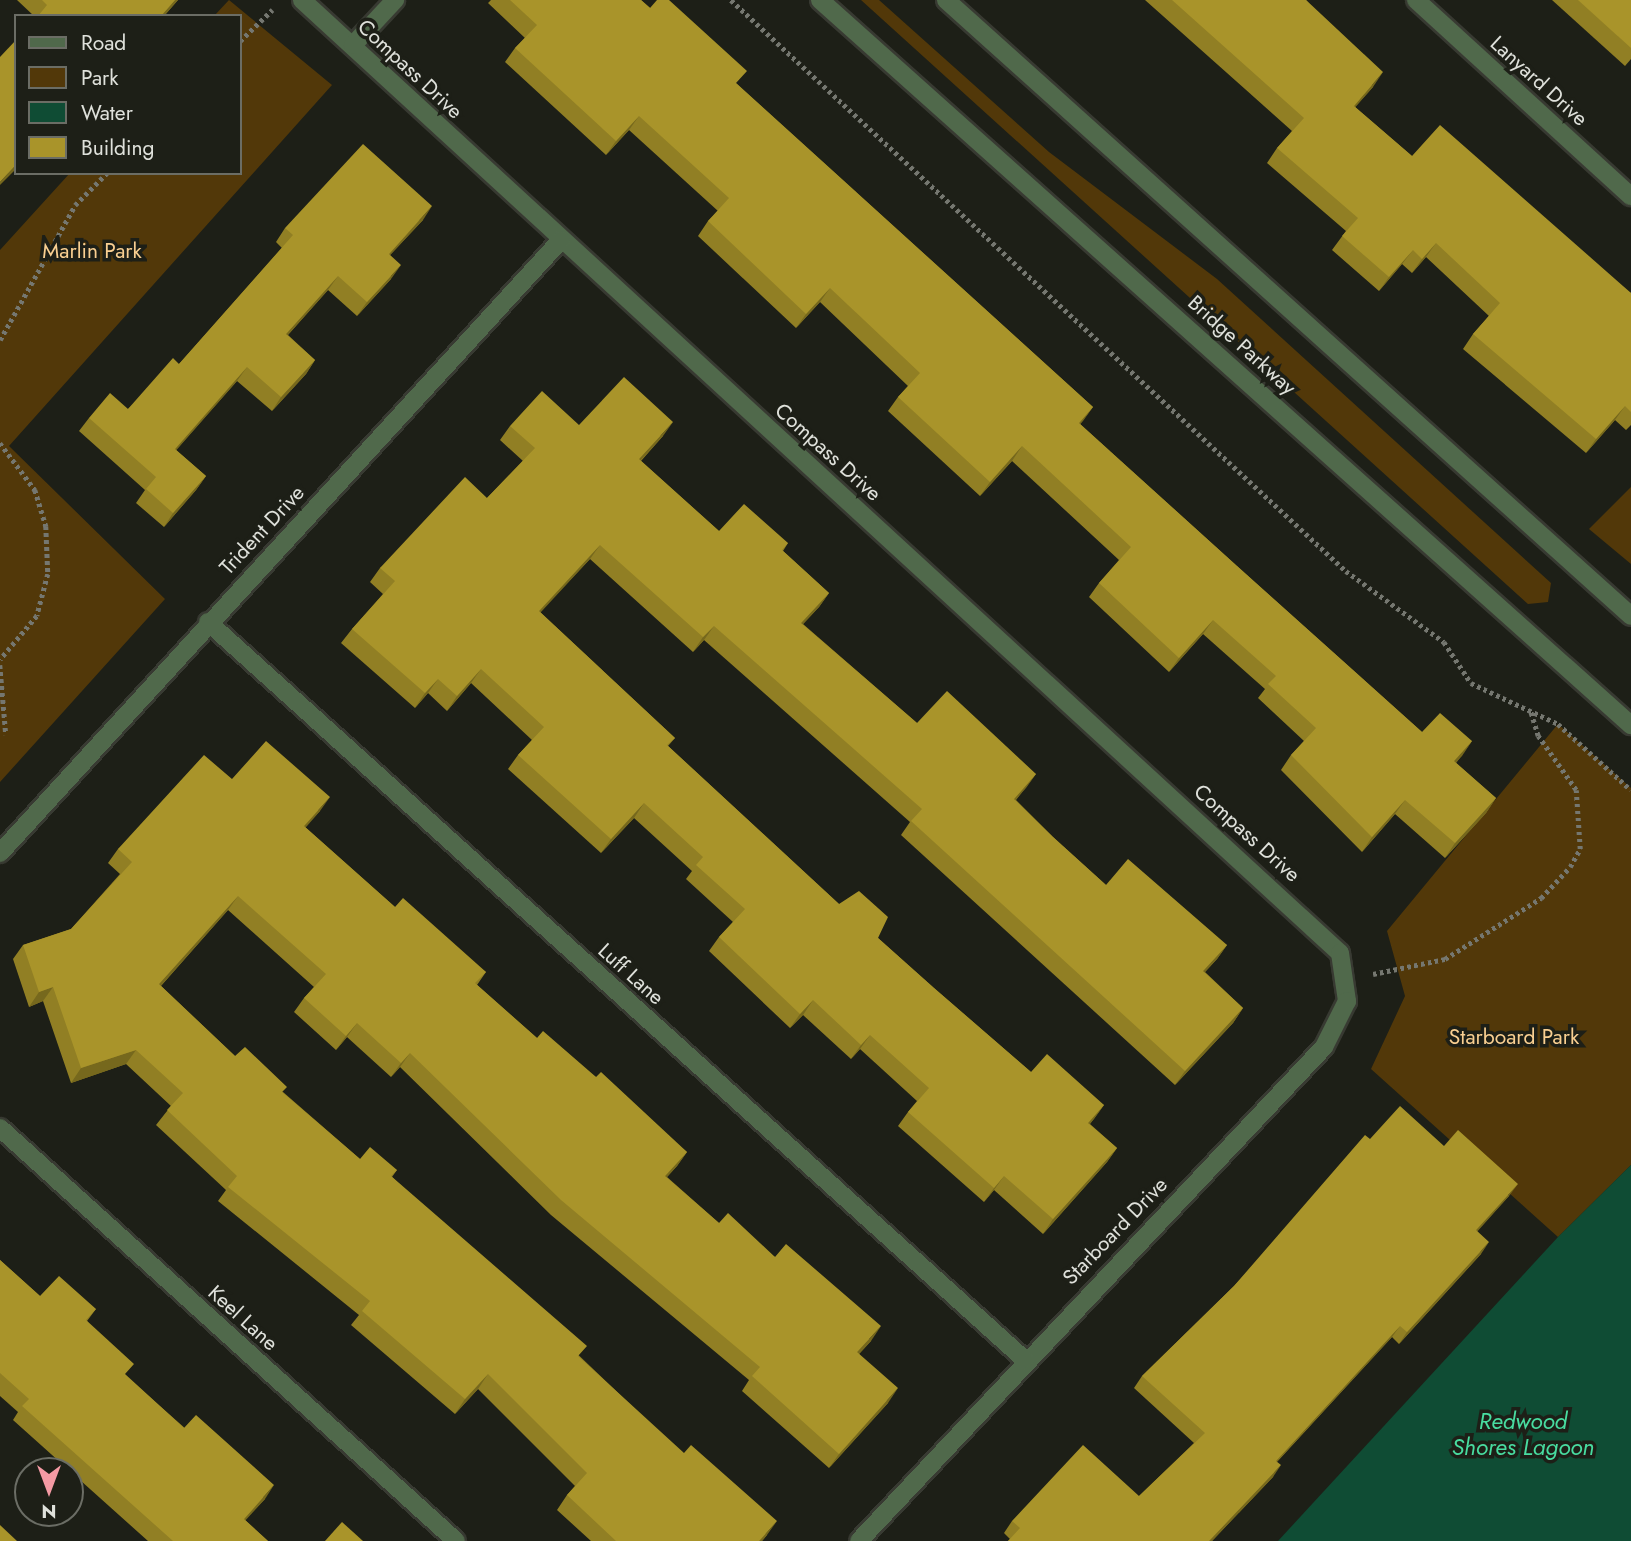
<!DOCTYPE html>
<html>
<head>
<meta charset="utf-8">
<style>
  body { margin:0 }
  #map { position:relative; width:1631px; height:1541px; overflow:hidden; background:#1d1f17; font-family:Jost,sans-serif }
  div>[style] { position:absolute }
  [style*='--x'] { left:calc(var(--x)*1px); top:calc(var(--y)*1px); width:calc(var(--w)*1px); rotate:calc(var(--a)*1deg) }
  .green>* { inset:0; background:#523809 }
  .water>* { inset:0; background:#0f4c34 }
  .path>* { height:4.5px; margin-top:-2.25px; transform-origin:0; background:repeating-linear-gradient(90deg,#757770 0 3.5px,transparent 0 7px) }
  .roads { filter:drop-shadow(2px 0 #383a32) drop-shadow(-2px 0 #383a32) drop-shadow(0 2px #383a32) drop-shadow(0 -2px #383a32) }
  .minor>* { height:18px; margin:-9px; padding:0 9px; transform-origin:9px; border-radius:9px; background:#50694b }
  .tertiary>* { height:18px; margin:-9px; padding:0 9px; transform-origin:9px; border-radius:9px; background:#50694b }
  .wall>* { inset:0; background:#917f24 }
  .shaded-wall>* { inset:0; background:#76681d }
  .building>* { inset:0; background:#a9942a }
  span { translate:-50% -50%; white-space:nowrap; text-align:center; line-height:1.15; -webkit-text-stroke:7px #1d1f17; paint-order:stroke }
  .street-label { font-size:21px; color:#dfe1db }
  .park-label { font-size:21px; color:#f9cf91 }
  .water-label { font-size:23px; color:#48dca0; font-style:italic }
  .legend { position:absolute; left:14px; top:14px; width:228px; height:161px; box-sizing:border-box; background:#1d1f17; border:2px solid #6b6d65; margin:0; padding:9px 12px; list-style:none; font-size:21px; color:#dfe1db }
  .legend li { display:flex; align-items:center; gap:14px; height:35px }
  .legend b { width:35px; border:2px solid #6b6d65 }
  .north { position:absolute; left:14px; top:1457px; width:70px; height:70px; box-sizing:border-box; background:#1d1f17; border:2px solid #6b6d65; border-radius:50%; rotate:180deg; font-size:19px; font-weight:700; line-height:28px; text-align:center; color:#dfe1db }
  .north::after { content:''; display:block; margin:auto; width:24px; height:32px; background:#f49aa4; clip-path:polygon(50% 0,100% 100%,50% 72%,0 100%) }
</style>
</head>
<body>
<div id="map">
  <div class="green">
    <div style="clip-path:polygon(229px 0,332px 85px,9px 446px,165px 599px,0 782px,0 250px,70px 173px,240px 173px,240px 16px,214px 16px)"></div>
    <div style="clip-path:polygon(861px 0,879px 0,1049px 152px,1217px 279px,1551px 583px,1548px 602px,1528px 604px)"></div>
    <div style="clip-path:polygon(1631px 487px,1631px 564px,1589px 529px)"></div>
    <div style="clip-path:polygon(1558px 724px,1631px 788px,1631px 1165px,1558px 1237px,1371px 1069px,1405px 996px,1387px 931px)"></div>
  </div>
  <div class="water">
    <div style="clip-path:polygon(1631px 1165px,1631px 1541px,1278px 1541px,1558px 1237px)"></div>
  </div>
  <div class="path">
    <div style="--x:731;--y:0;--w:839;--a:42.88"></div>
    <div style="--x:1346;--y:571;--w:121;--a:35.9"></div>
    <div style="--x:1444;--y:642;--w:49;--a:56.6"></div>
    <div style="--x:1471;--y:683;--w:96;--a:25.2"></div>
    <div style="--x:1558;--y:724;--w:98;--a:42.1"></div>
    <div style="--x:240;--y:41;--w:45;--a:-44.1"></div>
    <div style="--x:0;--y:340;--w:154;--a:-60.9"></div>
    <div style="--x:75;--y:205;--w:45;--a:-45"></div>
    <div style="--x:0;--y:443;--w:59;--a:53.3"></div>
    <div style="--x:35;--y:490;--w:38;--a:73"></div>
    <div style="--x:46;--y:526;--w:48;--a:87.6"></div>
    <div style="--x:48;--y:574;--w:43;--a:104.7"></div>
    <div style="--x:37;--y:616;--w:57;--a:130.1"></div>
    <div style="--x:0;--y:665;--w:70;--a:85.1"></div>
    <div style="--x:1373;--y:974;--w:74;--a:-11.8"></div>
    <div style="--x:1445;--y:959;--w:114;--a:-32.4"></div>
    <div style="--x:1541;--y:898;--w:42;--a:-46.9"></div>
    <div style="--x:1570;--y:867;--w:21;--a:-61"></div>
    <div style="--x:1580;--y:849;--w:59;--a:-93.9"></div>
    <div style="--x:1576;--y:790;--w:66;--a:-125.1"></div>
    <div style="--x:1538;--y:736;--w:28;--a:-107"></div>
  </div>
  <div class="roads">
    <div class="minor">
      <div style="--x:302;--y:0;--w:1409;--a:42.56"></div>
      <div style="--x:1340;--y:953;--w:49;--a:81.7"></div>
      <div style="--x:1347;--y:1001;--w:51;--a:116.6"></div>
      <div style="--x:1324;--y:1047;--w:678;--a:133.27"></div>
      <div style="--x:1416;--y:0;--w:291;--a:42.4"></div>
      <div style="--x:353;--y:45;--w:62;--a:-47"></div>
      <div style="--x:208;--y:622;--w:1100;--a:42.09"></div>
      <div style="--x:0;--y:853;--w:831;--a:-47.54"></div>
      <div style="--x:0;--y:1128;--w:615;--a:42.17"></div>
    </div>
    <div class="tertiary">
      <div style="--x:820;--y:0;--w:1088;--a:41.8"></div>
      <div style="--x:946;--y:0;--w:921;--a:41.96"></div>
    </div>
  </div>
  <div class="wall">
    <div style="clip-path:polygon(17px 0,178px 0,164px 16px,34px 16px)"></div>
    <div style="clip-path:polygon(491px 0,641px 0,738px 85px,1093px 407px,1080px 424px,1237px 566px,1422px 732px,1472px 741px,1456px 763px,1496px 798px,1486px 813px,1445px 858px,1395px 814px,1362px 852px,1281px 770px,1291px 755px,1304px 741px,1258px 698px,1265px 689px,1203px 634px,1169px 672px,1089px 597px,1099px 583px,1119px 560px,1012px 461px,980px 496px,888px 411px,898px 397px,908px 386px,820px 302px,796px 328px,698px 236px,708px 221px,718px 211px,629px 130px,606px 155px,505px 62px,515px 48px,525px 38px,488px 3px)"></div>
    <div style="clip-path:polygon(1145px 0,1306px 0,1373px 87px,1355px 107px,1412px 156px,1631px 293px,1631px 425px,1626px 430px,1615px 420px,1586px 453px,1463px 349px,1473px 334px,1489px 316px,1426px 257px,1412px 273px,1402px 264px,1379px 291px,1332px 250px,1346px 231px,1267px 163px,1277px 148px,1292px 131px)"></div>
    <div style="clip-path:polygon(1552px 0,1631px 0,1631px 59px,1625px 66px)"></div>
    <div style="clip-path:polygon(423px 220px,390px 255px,391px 279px,357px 316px,328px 290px,288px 335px,315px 360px,306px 374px,272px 411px,237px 381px,176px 450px,206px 476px,196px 490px,164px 527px,136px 503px,145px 490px,79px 431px,89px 418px,128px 409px,179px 364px,282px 248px,276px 242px,285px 228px)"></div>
    <div style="clip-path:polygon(579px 425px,663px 436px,641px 461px,719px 531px,788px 543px,783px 551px,829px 593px,819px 607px,803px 624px,917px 723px,1036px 774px,1016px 800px,1053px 837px,1106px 885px,1227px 945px,1217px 959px,1205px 972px,1243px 1008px,1233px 1023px,1175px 1085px,901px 835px,910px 822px,704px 640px,693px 652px,590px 559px,540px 612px,675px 738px,668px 746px,839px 904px,878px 938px,934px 988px,1031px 1072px,1104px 1105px,1090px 1124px,1117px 1148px,1107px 1162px,1043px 1234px,994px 1190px,984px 1202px,898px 1126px,908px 1112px,917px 1101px,860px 1049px,851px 1059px,803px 1015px,790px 1028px,709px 951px,719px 937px,733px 922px,686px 879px,692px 871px,634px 818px,601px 853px,508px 769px,518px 755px,532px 740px,471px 683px,447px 711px,428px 693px,415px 708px,341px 643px,352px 629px,383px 594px,370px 582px,380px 568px,487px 498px,523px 461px,500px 440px,510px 426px)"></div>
    <div style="clip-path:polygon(232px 779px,320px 811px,305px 827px,395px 907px,486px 972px,477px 985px,537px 1038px,596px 1077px,687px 1152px,677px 1166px,667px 1177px,719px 1223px,775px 1257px,871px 1341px,859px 1354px,888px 1403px,829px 1468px,742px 1391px,749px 1380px,551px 1215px,400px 1067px,391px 1077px,347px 1037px,336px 1050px,294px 1012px,304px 998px,314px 987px,228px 910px,161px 986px,235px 1056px,283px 1092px,360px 1159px,397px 1170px,392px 1177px,767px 1535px,762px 1541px,591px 1541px,557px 1510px,567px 1495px,575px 1486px,478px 1389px,455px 1414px,351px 1325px,359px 1315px,218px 1201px,226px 1190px,156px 1125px,171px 1106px,126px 1064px,71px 1083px,43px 1001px,29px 1007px,13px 959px,23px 945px,71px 929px,120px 874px,108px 863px,118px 849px)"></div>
    <div style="clip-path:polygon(1370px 1139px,1444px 1146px,1509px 1196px,1477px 1231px,1481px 1254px,1399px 1344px,1392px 1337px,1277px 1462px,1273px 1477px,1212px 1541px,1008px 1541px,1010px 1539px,1004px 1533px,1012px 1521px,1139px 1496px,1194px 1443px,1134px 1388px,1142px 1376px,1234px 1286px)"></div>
    <div style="clip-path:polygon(0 1260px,40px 1296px,96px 1309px,87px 1321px,126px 1376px,265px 1499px,245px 1520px,268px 1541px,148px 1541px,13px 1420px,18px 1412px,0 1396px)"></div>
  </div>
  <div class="shaded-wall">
    <div style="clip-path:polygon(175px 0,178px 0,164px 16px,161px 16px)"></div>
    <div style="clip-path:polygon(1383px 72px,1373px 87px,1344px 120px,1354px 106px)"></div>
    <div style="clip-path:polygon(639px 116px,629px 130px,606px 155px,616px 141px)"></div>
    <div style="clip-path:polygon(16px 165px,16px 169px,0 185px,0 182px)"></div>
    <div style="clip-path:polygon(432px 206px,423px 220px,379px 267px,389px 254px)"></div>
    <div style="clip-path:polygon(1436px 243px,1426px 257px,1412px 273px,1422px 259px)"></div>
    <div style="clip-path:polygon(1413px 250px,1402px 264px,1379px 291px,1389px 277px)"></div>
    <div style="clip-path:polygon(401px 265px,391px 279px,357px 316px,367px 302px)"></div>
    <div style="clip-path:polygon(338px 276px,328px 290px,276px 348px,286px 334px)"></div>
    <div style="clip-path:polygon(830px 288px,820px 302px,796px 328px,806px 314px)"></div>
    <div style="clip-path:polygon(315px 360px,306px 374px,272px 411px,281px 397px)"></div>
    <div style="clip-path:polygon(247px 367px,237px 381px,165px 463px,175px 449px)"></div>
    <div style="clip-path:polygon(1625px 406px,1615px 420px,1586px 453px,1596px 439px)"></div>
    <div style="clip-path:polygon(1093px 407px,1083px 421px,1069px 437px,1079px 423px)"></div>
    <div style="clip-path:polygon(673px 422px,663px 436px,629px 473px,639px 459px)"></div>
    <div style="clip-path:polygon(1022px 446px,1012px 461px,980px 496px,990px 482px)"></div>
    <div style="clip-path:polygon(206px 476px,196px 490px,164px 527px,173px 513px)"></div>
    <div style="clip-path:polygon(600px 545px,590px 559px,529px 625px,539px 611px)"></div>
    <div style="clip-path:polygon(829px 593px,819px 607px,791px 637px,801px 623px)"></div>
    <div style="clip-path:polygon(1213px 620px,1203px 634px,1169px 672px,1179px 658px)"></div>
    <div style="clip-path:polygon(714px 626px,704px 640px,693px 652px,703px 637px)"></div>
    <div style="clip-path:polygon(481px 669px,471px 683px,447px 711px,457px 696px)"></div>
    <div style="clip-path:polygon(438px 679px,428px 693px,415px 708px,425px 693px)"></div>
    <div style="clip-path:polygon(1472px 741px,1462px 756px,1444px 776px,1454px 761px)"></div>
    <div style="clip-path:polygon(1036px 774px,1026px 788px,1004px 813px,1014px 799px)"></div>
    <div style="clip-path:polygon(330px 797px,320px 811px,294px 841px,304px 826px)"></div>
    <div style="clip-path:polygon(1496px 798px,1486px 813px,1445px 858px,1455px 843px)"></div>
    <div style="clip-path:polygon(1405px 800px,1395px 814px,1362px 852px,1372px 837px)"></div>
    <div style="clip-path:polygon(644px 803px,634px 818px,601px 853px,611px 839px)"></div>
    <div style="clip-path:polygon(238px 896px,228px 910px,149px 999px,159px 984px)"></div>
    <div style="clip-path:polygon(1227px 945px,1217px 959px,1193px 985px,1203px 971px)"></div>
    <div style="clip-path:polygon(53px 987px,43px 1001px,29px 1007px,39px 992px)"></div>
    <div style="clip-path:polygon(813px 1000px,803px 1015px,790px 1028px,800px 1014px)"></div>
    <div style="clip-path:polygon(1243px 1008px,1233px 1023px,1175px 1085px,1185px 1071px)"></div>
    <div style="clip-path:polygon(357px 1023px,347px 1037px,336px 1050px,346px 1036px)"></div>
    <div style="clip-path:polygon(870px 1035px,860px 1049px,851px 1059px,861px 1045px)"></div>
    <div style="clip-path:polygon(136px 1050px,126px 1064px,71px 1083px,81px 1068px)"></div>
    <div style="clip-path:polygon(410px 1053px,400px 1067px,391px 1077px,401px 1063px)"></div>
    <div style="clip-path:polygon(1104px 1105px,1094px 1119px,1078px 1137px,1088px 1123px)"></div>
    <div style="clip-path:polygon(1117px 1148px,1107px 1162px,1043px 1234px,1053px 1219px)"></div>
    <div style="clip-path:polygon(687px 1152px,677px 1166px,655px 1190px,665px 1176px)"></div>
    <div style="clip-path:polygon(1004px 1176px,994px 1190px,984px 1202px,994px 1188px)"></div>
    <div style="clip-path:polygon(1518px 1184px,1509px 1196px,1468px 1242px,1476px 1230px)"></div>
    <div style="clip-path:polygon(1489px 1242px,1481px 1254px,1399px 1344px,1407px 1332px)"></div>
    <div style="clip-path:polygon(881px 1326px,871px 1341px,847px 1367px,857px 1352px)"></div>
    <div style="clip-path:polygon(1400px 1326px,1392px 1337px,1267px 1472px,1276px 1461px)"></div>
    <div style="clip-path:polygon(488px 1374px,478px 1389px,455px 1414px,465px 1399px)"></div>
    <div style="clip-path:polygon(898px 1388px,888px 1403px,829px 1468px,839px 1454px)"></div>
    <div style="clip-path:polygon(1281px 1465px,1273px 1477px,1212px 1541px,1209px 1541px)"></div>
    <div style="clip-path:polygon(274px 1485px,265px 1499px,234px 1533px,244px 1519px)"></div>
    <div style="clip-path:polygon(777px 1521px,767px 1535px,762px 1541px,759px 1541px)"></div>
  </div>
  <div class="building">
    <div style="clip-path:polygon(42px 0,175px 0,161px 16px,38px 16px,47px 5px)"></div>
    <div style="clip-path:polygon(510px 0,641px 0,650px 8px,657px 0,669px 0,747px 71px,736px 83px,1093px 407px,1079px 423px,1237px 566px,1422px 732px,1440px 713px,1472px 741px,1454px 761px,1496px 798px,1455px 843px,1405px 800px,1372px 837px,1291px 755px,1316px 728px,1268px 684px,1276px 676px,1213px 620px,1179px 658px,1099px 583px,1131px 547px,1022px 446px,990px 482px,898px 397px,920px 373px,830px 288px,806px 314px,708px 221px,729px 198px,639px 116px,616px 141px,515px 48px,537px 25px)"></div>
    <div style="clip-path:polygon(1172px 0,1306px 0,1383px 72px,1354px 106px,1412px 156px,1440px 125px,1631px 293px,1631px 412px,1625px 406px,1596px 439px,1473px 334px,1500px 303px,1436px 243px,1422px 259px,1413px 250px,1389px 277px,1342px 236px,1358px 218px,1277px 148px,1304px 118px)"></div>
    <div style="clip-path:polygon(1578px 0,1631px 0,1631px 48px)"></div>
    <div style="clip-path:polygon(16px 40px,16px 165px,0 182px,0 57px)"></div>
    <div style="clip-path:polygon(363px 144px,432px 206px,389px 254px,401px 265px,367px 302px,338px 276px,286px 334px,315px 360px,281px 397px,247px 367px,175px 449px,206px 476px,173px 513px,146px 489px,156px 477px,89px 418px,110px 393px,128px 409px,173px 358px,179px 364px,293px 235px,285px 228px)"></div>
    <div style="clip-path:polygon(624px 377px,673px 422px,639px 459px,719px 531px,744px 504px,788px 543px,782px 550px,829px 593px,801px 623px,917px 723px,947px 691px,1036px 774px,1014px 799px,1053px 837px,1106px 885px,1128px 859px,1227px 945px,1203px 971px,1243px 1008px,1185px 1071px,911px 821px,922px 809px,714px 626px,703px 637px,600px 545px,539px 611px,675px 738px,667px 745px,839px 904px,859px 891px,888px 917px,878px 938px,934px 988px,1031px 1072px,1047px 1054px,1104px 1105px,1088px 1123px,1117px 1148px,1053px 1219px,1004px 1176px,994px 1188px,908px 1112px,929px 1088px,870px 1035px,861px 1045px,813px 1000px,800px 1014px,719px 937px,745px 909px,696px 865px,703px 857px,644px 803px,611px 839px,518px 755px,544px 727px,481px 669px,457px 696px,438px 679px,425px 693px,352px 629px,395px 581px,380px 568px,465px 477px,487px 498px,535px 448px,510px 426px,542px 391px,579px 425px)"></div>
    <div style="clip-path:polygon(266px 741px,330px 797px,304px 826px,395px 907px,403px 898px,486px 972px,475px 983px,537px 1038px,543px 1031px,596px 1077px,601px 1072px,687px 1152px,665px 1176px,719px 1223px,728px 1213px,775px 1257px,786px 1244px,881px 1326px,857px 1352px,898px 1388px,839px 1454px,752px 1376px,760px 1367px,561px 1200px,410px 1053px,401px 1063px,357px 1023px,346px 1036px,304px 998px,326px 974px,238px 896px,159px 984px,235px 1056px,245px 1047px,287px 1087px,282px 1092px,360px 1159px,370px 1147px,397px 1170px,391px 1176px,587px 1346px,578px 1356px,684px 1453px,691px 1445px,777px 1521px,759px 1541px,616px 1541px,567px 1495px,587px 1473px,488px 1374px,465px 1399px,362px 1311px,370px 1301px,228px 1187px,237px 1176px,167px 1110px,183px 1093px,136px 1050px,81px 1068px,53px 987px,39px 992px,23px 945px,71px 929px,132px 862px,118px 849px,204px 755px,232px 779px)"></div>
    <div style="clip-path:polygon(1400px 1106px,1444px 1146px,1458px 1130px,1518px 1184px,1476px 1230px,1489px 1242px,1407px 1332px,1400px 1326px,1276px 1461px,1281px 1465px,1209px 1541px,1008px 1541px,1020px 1528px,1012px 1521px,1083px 1445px,1139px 1496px,1205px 1433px,1142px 1376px,1234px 1286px,1365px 1135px,1370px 1139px)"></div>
    <div style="clip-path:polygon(0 1260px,40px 1296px,59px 1276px,96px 1309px,86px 1320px,134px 1364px,125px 1374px,184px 1428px,196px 1415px,274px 1485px,244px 1519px,268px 1541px,173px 1541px,22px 1406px,29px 1399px,0 1373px)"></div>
    <div style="clip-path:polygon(342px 1522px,363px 1541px,325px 1541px)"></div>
    <div style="clip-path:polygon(0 1525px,17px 1541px,0 1541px)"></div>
  </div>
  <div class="street-label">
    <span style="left:410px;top:69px;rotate:43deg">Compass Drive</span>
    <span style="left:1539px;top:81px;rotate:42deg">Lanyard Drive</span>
    <span style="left:1242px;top:345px;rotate:42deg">Bridge Parkway</span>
    <span style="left:828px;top:452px;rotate:42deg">Compass Drive</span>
    <span style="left:262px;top:530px;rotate:-47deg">Trident Drive</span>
    <span style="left:1247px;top:833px;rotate:42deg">Compass Drive</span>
    <span style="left:631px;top:974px;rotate:42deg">Luff Lane</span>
    <span style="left:1115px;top:1231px;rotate:-46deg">Starboard Drive</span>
    <span style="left:243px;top:1318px;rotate:42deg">Keel Lane</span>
  </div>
  <div class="park-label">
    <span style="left:92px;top:251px">Marlin Park</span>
    <span style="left:1514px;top:1037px">Starboard Park</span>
  </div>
  <div class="water-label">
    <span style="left:1523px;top:1434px">Redwood<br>Shores Lagoon</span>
  </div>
  <ul class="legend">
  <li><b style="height:9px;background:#50694b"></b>Road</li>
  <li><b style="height:19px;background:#523809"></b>Park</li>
  <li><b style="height:19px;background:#0f4c34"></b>Water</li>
  <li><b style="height:19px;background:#a9942a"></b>Building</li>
  </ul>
  <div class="north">N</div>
</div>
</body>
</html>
